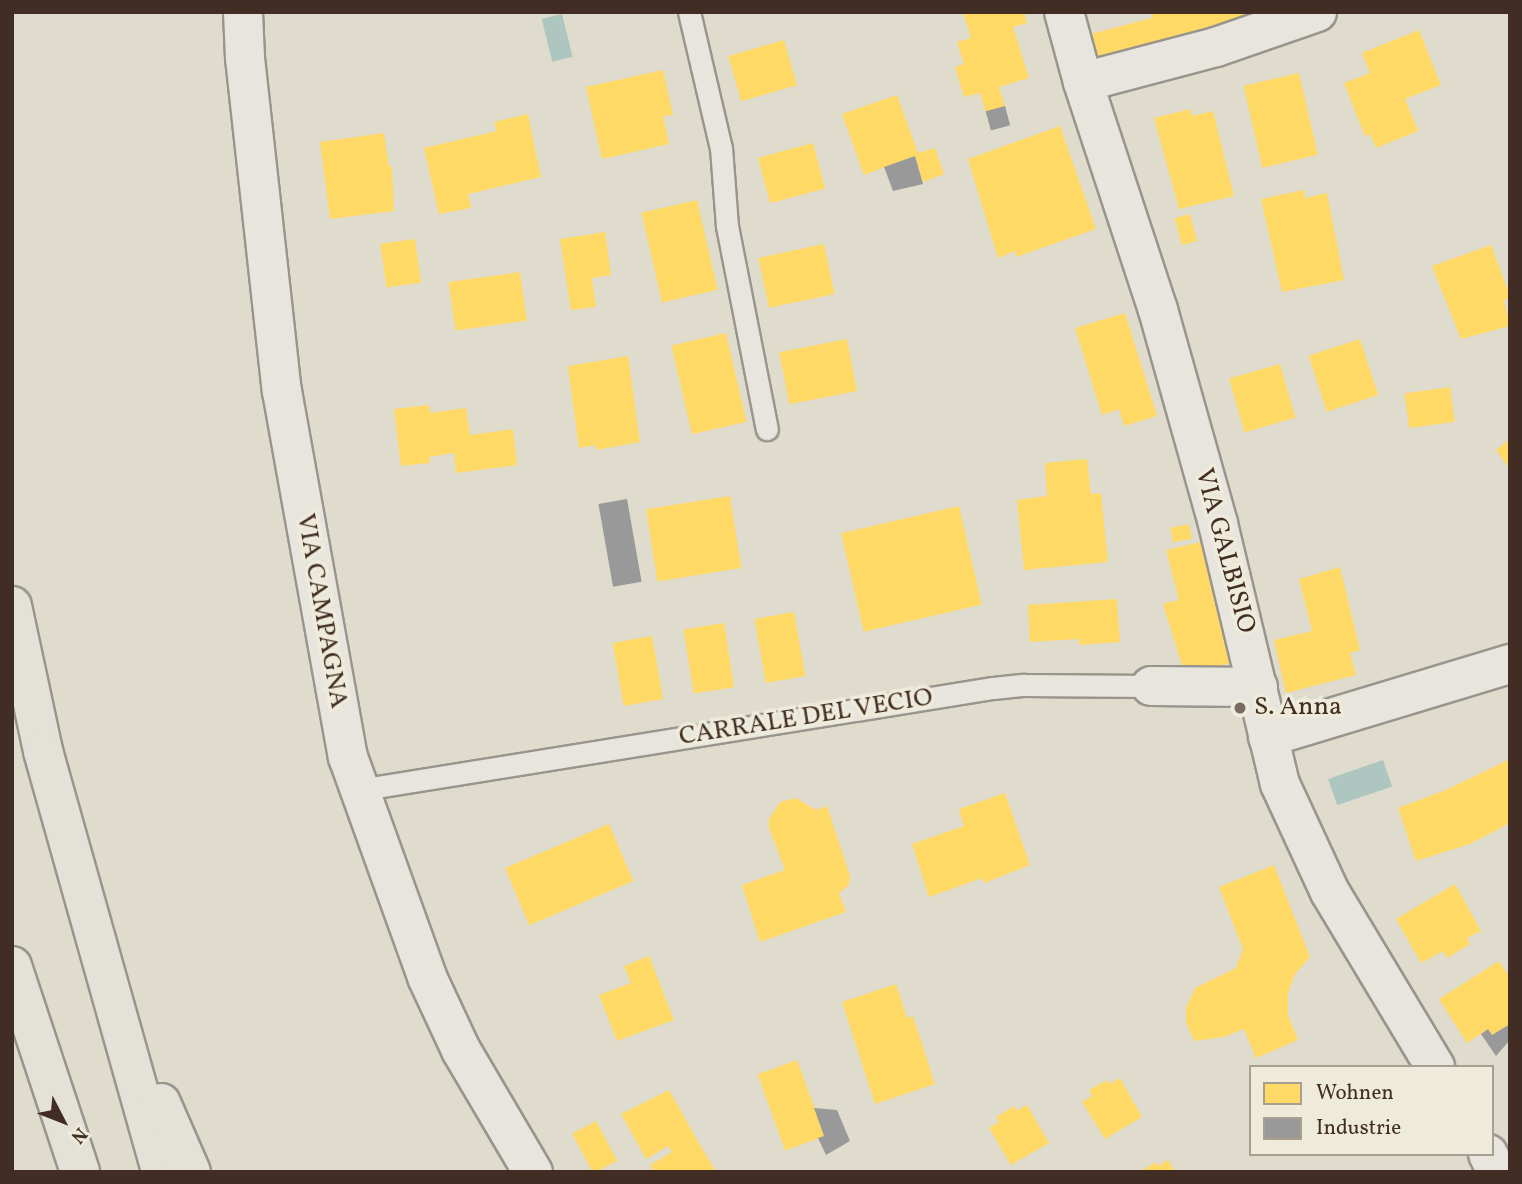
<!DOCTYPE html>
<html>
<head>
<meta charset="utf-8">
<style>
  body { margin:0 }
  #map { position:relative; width:1522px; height:1184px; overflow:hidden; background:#dfdcce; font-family:Vollkorn,serif }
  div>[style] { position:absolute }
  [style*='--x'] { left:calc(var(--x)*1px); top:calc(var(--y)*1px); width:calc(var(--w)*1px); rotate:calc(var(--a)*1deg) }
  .water>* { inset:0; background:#adc6bf; transform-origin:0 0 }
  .homes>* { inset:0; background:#ffd966; transform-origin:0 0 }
  .industry>* { inset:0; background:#999; transform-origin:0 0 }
  .roads { filter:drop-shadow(2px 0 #99958c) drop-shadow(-2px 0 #99958c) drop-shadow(0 2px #99958c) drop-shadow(0 -2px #99958c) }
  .service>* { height:21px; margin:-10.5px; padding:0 10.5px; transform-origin:10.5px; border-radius:10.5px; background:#e7e5de }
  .minor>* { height:38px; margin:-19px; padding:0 19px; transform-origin:19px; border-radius:19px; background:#e7e5de }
  .tertiary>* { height:38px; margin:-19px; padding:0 19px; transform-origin:19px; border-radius:19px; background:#e7e5de }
  .motorway>* { height:38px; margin:-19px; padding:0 19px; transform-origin:19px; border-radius:19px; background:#e3e1d8 }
  .dots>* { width:19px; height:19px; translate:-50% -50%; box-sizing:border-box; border:4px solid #efebda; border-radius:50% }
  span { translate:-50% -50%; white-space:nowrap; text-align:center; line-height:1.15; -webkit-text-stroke:7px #efebda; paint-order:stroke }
  .street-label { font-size:26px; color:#412d24 }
  .poi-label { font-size:26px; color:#412d24 }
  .left { translate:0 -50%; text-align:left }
  .frame { position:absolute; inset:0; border:14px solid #412d24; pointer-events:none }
  .legend { position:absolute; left:1249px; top:1065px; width:245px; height:91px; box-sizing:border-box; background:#efebda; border:2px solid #a99f91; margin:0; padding:9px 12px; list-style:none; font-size:21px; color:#412d24 }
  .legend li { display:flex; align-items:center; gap:14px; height:35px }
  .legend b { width:35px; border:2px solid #a99f91 }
  .north { position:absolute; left:28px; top:1086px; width:70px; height:70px; -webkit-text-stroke:5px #efebda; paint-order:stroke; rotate:132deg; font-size:19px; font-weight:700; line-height:28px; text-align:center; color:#412d24 }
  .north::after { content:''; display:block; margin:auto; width:24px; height:32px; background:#412d24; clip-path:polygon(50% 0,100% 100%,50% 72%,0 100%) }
</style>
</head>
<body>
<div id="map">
  <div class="water">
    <div style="left:562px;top:14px;width:44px;height:21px;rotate:76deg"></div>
    <div style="left:1383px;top:760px;width:28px;height:58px;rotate:71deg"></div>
  </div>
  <div class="homes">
    <div style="clip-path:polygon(963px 12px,1024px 12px,1027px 23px,1013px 27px,1029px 78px,999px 87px,1005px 106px,986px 113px,980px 93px,964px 97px,955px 67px,964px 64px,957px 42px,971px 38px)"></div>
    <div style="clip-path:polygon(1151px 12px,1276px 12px,1095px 64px,1087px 35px,1152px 18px)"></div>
    <div style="clip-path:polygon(1419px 30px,1441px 85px,1405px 99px,1418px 131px,1376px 148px,1370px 134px,1365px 136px,1344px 83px,1370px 73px,1362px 53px)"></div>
    <div style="left:784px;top:40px;width:47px;height:58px;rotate:74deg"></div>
    <div style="clip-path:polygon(663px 70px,673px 115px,663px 116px,669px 144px,602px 159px,586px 87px)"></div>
    <div style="left:1299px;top:73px;width:84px;height:57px;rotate:77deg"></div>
    <div style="clip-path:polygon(897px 95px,918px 153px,935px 148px,944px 174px,923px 182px,915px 156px,864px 175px,842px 114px)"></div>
    <div style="clip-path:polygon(1190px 109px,1192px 116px,1213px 111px,1234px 196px,1179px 209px,1154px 118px)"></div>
    <div style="clip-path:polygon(528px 114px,541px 177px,468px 194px,471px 208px,439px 214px,424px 148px,497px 131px,494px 122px)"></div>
    <div style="clip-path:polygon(1060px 126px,1096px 229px,1016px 257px,1015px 251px,998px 258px,968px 159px)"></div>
    <div style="clip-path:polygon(384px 133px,389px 167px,392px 166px,394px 211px,330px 219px,320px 142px)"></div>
    <div style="left:813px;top:143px;width:47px;height:57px;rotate:75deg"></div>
    <div style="clip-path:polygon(1304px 190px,1305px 198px,1327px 193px,1344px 280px,1282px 292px,1261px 199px)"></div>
    <div style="left:697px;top:200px;width:92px;height:57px;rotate:77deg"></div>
    <div style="left:1190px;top:214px;width:28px;height:16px;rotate:75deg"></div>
    <div style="clip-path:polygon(605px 232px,611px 275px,592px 278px,596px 307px,571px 310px,560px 239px)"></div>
    <div style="left:415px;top:239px;width:44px;height:35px;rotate:82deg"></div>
    <div style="left:824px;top:244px;width:51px;height:67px;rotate:78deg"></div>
    <div style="clip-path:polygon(1491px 245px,1510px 296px,1504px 301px,1510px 326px,1461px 339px,1432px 266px)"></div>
    <div style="left:520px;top:272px;width:49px;height:72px;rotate:82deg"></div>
    <div style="clip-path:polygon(1125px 313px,1157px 416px,1124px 426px,1119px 409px,1102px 415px,1075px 328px)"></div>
    <div style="left:726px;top:333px;width:91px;height:56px;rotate:77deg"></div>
    <div style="left:847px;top:339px;width:53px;height:69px;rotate:79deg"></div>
    <div style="left:1360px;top:339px;width:59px;height:54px;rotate:72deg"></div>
    <div style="clip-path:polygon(628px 356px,640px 442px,596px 450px,595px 445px,579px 448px,568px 366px)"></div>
    <div style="left:1280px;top:364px;width:56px;height:53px;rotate:74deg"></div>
    <div style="left:1450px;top:387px;width:35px;height:46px;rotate:82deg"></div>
    <div style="clip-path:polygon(429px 405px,430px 413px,466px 408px,470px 435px,513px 429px,517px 465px,456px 473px,454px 453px,429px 457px,430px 463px,401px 466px,394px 409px)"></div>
    <div style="clip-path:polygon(1510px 439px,1510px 469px,1496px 450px)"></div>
    <div style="clip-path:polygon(1087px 459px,1091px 494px,1101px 493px,1108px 562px,1024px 570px,1017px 500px,1047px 496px,1045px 463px)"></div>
    <div style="left:730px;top:496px;width:73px;height:85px;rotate:81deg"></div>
    <div style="left:959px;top:506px;width:101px;height:121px;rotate:77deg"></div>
    <div style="left:1189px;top:524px;width:15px;height:19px;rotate:79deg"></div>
    <div style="clip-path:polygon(1205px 541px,1235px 661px,1186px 678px,1163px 604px,1179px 600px,1166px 550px)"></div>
    <div style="clip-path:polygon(1340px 567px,1360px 650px,1350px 653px,1356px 675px,1286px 693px,1274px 640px,1312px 631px,1299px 579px)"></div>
    <div style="clip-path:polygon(1117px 599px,1120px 642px,1079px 645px,1079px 639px,1030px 642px,1028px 605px)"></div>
    <div style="left:794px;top:612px;width:65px;height:40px;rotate:80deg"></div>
    <div style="left:724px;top:623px;width:65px;height:41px;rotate:81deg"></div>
    <div style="left:652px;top:636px;width:64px;height:40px;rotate:80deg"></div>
    <div style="clip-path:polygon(1510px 759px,1510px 823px,1470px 844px,1416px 861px,1398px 808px,1446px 790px)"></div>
    <div style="clip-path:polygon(1005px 793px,1030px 865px,984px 883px,982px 878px,929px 897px,912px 844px,964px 826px,959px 809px)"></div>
    <div style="clip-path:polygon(796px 798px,816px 810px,827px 806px,850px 876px,849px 885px,839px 893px,846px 912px,760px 942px,742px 885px,785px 870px,769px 828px,769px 819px,780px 802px)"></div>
    <div style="left:609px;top:824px;width:62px;height:113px;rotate:67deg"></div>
    <div style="clip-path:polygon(1274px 865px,1310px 957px,1295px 974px,1288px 993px,1288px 1015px,1298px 1040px,1256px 1058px,1244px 1029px,1224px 1037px,1194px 1041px,1186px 1022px,1186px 1008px,1195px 988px,1236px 968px,1243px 949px,1219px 887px)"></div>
    <div style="clip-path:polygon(1455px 884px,1481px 931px,1467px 938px,1470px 944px,1447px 958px,1443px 951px,1421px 963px,1396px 919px)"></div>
    <div style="clip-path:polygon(649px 956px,674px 1020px,617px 1041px,599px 995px,631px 983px,624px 966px)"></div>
    <div style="clip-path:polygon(1499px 961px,1510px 978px,1510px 1024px,1492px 1035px,1488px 1029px,1467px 1043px,1439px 999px)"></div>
    <div style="clip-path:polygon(896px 984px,907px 1018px,913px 1016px,935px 1084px,875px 1104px,842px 1002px)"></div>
    <div style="left:797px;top:1060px;width:81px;height:42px;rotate:70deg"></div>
    <div style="clip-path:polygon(1120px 1078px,1142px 1117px,1105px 1139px,1082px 1102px,1092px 1096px,1089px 1090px,1107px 1080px,1110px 1084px)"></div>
    <div style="clip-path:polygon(669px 1090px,696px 1138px,716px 1172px,654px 1172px,650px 1165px,672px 1152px,668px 1146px,646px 1159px,621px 1114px)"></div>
    <div style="clip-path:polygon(1027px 1105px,1049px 1143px,1011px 1165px,989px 1128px,999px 1122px,996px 1117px,1014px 1106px,1016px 1111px)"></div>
    <div style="left:596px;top:1121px;width:45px;height:27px;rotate:62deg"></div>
    <div style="clip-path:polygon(1168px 1160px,1175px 1172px,1139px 1172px,1156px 1162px,1158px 1166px)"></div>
  </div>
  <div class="industry">
    <div style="left:1005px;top:106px;width:20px;height:20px;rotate:75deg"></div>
    <div style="clip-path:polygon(915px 156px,923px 184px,893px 191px,884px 167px)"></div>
    <div style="left:627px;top:499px;width:84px;height:29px;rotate:80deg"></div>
    <div style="clip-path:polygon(1510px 1024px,1510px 1040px,1496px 1056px,1481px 1034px,1488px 1029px,1492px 1035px)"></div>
    <div style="clip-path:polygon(814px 1108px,837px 1110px,850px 1141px,826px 1155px,818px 1138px,824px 1136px)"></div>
  </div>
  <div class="roads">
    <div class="service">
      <div style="--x:689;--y:12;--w:140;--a:76.8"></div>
      <div style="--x:721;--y:148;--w:78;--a:85.6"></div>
      <div style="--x:727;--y:226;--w:207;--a:78.9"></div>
      <div style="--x:358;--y:790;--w:643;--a:-9.13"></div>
      <div style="--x:993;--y:688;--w:31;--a:-6"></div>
      <div style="--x:1024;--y:685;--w:127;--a:0.5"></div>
    </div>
    <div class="minor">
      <div style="--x:243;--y:12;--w:46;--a:87.5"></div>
      <div style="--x:245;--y:58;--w:335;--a:83.7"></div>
      <div style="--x:282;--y:391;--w:372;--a:79.8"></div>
      <div style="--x:348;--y:757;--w:234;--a:70.2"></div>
      <div style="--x:427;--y:977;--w:81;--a:65"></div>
      <div style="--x:461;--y:1050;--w:142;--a:59.5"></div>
      <div style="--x:1083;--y:82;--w:138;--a:-14.7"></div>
      <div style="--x:1216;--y:47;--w:107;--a:-19.1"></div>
      <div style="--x:1151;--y:686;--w:107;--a:0.5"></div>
      <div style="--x:1268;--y:737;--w:253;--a:-16.8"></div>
    </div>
    <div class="tertiary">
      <div style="--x:1064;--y:12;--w:73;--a:74.8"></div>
      <div style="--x:1083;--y:82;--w:240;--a:71.8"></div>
      <div style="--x:1158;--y:310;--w:222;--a:74.3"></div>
      <div style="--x:1218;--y:524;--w:267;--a:76.6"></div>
      <div style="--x:1280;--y:784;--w:119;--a:65.2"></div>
      <div style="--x:1330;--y:892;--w:204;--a:59"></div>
      <div style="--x:1488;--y:1154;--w:20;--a:63"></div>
    </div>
    <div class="motorway">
      <div style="--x:12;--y:606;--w:148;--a:77.9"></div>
      <div style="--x:43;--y:751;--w:437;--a:74.3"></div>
      <div style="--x:12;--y:966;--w:217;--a:71.7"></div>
      <div style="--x:161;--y:1103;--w:75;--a:66.5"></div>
    </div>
  </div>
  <div class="dots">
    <div style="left:1240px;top:708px;background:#786a60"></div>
  </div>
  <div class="street-label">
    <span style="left:1224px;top:551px;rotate:75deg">VIA GALBISIO</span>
    <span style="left:321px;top:611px;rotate:80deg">VIA CAMPAGNA</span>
    <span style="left:806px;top:718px;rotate:-9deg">CARRALE DEL VECIO</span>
  </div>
  <div class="poi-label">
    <span class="left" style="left:1254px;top:708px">S. Anna</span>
  </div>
  <div class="frame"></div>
  <ul class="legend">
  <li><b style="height:19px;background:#ffd966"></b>Wohnen</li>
  <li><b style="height:19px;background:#999"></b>Industrie</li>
  </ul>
  <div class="north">N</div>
</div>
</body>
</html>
